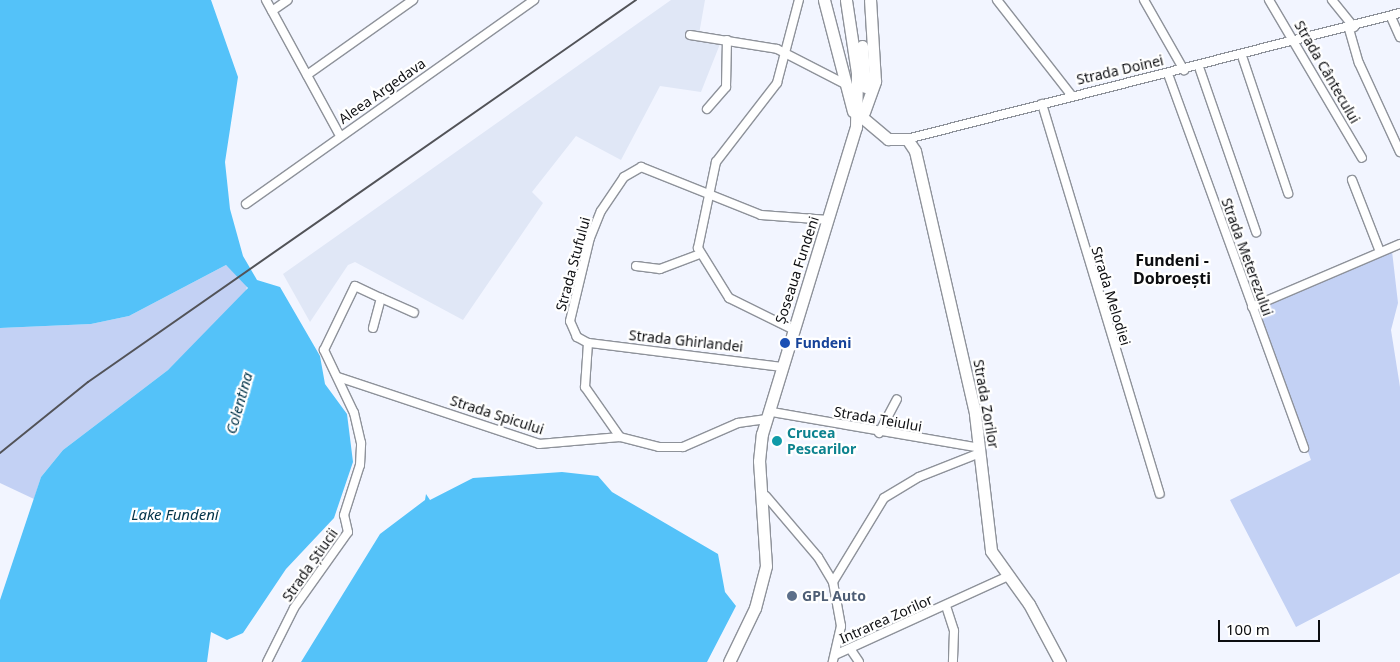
<!DOCTYPE html>
<html>
<head>
<meta charset="utf-8">
<style>
  body { margin:0 }
  #map { position:relative; width:1400px; height:662px; overflow:hidden; background:#f2f5ff; font-family:"Noto Sans",sans-serif }
  div>[style] { position:absolute }
  [style*='--x'] { left:calc(var(--x)*1px); top:calc(var(--y)*1px); width:calc(var(--w)*1px); rotate:calc(var(--a)*1deg) }
  .built>* { inset:0; background:#e0e7f6 }
  .green>* { inset:0; background:#c3d1f4 }
  .water>* { inset:0; background:#54c2f9 }
  .roads { filter:drop-shadow(1px 0 #8e929a) drop-shadow(-1px 0 #8e929a) drop-shadow(0 1px #8e929a) drop-shadow(0 -1px #8e929a) }
  .street>* { height:8px; margin:-4px; padding:0 4px; transform-origin:4px; border-radius:4px; background:#fff }
  .secondary>* { height:11px; margin:-5.5px; padding:0 5.5px; transform-origin:5.5px; border-radius:5.5px; background:#fff }
  .rail>* { height:2px; margin:-1px; padding:0 1px; transform-origin:1px; border-radius:1px; background:#525358 }
  .dots>* { width:14px; height:14px; translate:-50% -50%; box-sizing:border-box; border:2px solid #fff; border-radius:50% }
  span { translate:-50% -50%; white-space:nowrap; text-align:center; line-height:1.15; -webkit-text-stroke:4.5px #fff; paint-order:stroke }
  .street-label { font-size:14px; color:#0c0d10 }
  .transit-label { font-size:14px; color:#164399; font-weight:700 }
  .left { translate:0 -50%; text-align:left }
  .culture-label { font-size:14px; color:#0d838f; font-weight:700 }
  .service-label { font-size:14px; color:#4e5e75; font-weight:700 }
  .water-label { font-size:15px; color:#013349; font-style:italic }
  .quarter-label { font-size:16px; color:#0c0d10; font-weight:700 }
  .scale { position:absolute; left:1218px; top:620px; width:102px; height:22px; box-sizing:border-box; border:2px solid #0c0d10; border-top:0; padding-left:6px; font-size:15px; line-height:18px; white-space:nowrap; color:#0c0d10; -webkit-text-stroke:4px #fff; paint-order:stroke }
</style>
</head>
<body>
<div id="map">
  <div class="built">
    <div style="clip-path:polygon(671px 0,705px 0,698px 40px,720px 44px,701px 92px,660px 86px,621px 160px,576px 136px,532px 192px,543px 203px,463px 320px,355px 262px,348px 265px,310px 322px,283px 274px)"></div>
  </div>
  <div class="green">
    <div style="clip-path:polygon(1392px 251px,1398px 303px,1391px 330px,1400px 387px,1400px 573px,1296px 627px,1230px 500px,1311px 460px,1256px 309px)"></div>
    <div style="clip-path:polygon(226px 265px,247px 285px,246px 294px,168px 370px,63px 450px,41px 477px,34px 499px,0 483px,0 328px,91px 324px,129px 316px)"></div>
  </div>
  <div class="water">
    <div style="clip-path:polygon(0 0,211px 0,238px 77px,225px 162px,230px 209px,243px 256px,257px 280px,280px 287px,320px 356px,325px 384px,347px 414px,353px 462px,334px 518px,286px 569px,243px 633px,227px 640px,211px 632px,207px 662px,0 662px,0 600px,41px 477px,63px 450px,168px 370px,248px 288px,226px 265px,129px 316px,91px 324px,0 328px)"></div>
    <div style="clip-path:polygon(562px 472px,598px 476px,612px 492px,718px 554px,725px 592px,736px 606px,707px 662px,301px 662px,380px 534px,425px 500px,426px 494px,430px 500px,473px 478px)"></div>
  </div>
  <div class="roads">
    <div class="street">
      <div style="--x:266;--y:0;--w:155;--a:61.4"></div>
      <div style="--x:997;--y:0;--w:122;--a:52"></div>
      <div style="--x:1144;--y:0;--w:81;--a:60.3"></div>
      <div style="--x:1269;--y:0;--w:183;--a:59.5"></div>
      <div style="--x:1332;--y:0;--w:35;--a:51"></div>
      <div style="--x:272;--y:11;--w:19;--a:-35"></div>
      <div style="--x:1391;--y:17;--w:22;--a:66"></div>
      <div style="--x:1349;--y:29;--w:35;--a:74"></div>
      <div style="--x:1359;--y:63;--w:98;--a:65.3"></div>
      <div style="--x:690;--y:35;--w:88;--a:9.1"></div>
      <div style="--x:777;--y:49;--w:79;--a:27.2"></div>
      <div style="--x:1242;--y:56;--w:145;--a:71.4"></div>
      <div style="--x:1199;--y:67;--w:175;--a:70.9"></div>
      <div style="--x:1168;--y:74;--w:398;--a:70"></div>
      <div style="--x:307;--y:75;--w:130;--a:-35.3"></div>
      <div style="--x:1042;--y:104;--w:407;--a:73.2"></div>
      <div style="--x:707;--y:109;--w:29;--a:-49"></div>
      <div style="--x:726;--y:87;--w:47;--a:-88.8"></div>
      <div style="--x:907;--y:139;--w:509;--a:-14.34"></div>
      <div style="--x:1352;--y:180;--w:77;--a:68.7"></div>
      <div style="--x:246;--y:204;--w:353;--a:-35.3"></div>
      <div style="--x:636;--y:266;--w:24;--a:7"></div>
      <div style="--x:660;--y:269;--w:43;--a:-20.6"></div>
      <div style="--x:381;--y:298;--w:36;--a:24"></div>
      <div style="--x:1252;--y:307;--w:161;--a:-23.1"></div>
      <div style="--x:794;--y:330;--w:72;--a:-153.8"></div>
      <div style="--x:729;--y:298;--w:59;--a:-121.8"></div>
      <div style="--x:698;--y:248;--w:88;--a:-78.2"></div>
      <div style="--x:716;--y:162;--w:100;--a:-52.3"></div>
      <div style="--x:777;--y:83;--w:86;--a:-75.2"></div>
      <div style="--x:588;--y:343;--w:44;--a:93.9"></div>
      <div style="--x:585;--y:387;--w:61;--a:55"></div>
      <div style="--x:782;--y:367;--w:195;--a:-172.9"></div>
      <div style="--x:588;--y:343;--w:13;--a:-151"></div>
      <div style="--x:577;--y:337;--w:17;--a:-114"></div>
      <div style="--x:570;--y:321;--w:85;--a:-76.5"></div>
      <div style="--x:590;--y:238;--w:29;--a:-68"></div>
      <div style="--x:601;--y:211;--w:41;--a:-55.9"></div>
      <div style="--x:624;--y:177;--w:20;--a:-30"></div>
      <div style="--x:641;--y:167;--w:129;--a:21.8"></div>
      <div style="--x:761;--y:215;--w:68;--a:4.2"></div>
      <div style="--x:338;--y:377;--w:212;--a:18.4"></div>
      <div style="--x:539;--y:444;--w:81;--a:-4.9"></div>
      <div style="--x:620;--y:437;--w:40;--a:14.4"></div>
      <div style="--x:659;--y:447;--w:24;--a:0"></div>
      <div style="--x:683;--y:447;--w:60;--a:-23.6"></div>
      <div style="--x:738;--y:423;--w:27;--a:-8"></div>
      <div style="--x:772;--y:412;--w:211;--a:9.8"></div>
      <div style="--x:879;--y:433;--w:38;--a:-62"></div>
      <div style="--x:766;--y:496;--w:80;--a:49.6"></div>
      <div style="--x:818;--y:557;--w:29;--a:59"></div>
      <div style="--x:833;--y:582;--w:45;--a:79.7"></div>
      <div style="--x:841;--y:626;--w:37;--a:103"></div>
      <div style="--x:833;--y:582;--w:98;--a:-58.7"></div>
      <div style="--x:884;--y:498;--w:41;--a:-31"></div>
      <div style="--x:919;--y:477;--w:66;--a:-21.5"></div>
      <div style="--x:946;--y:606;--w:26;--a:72"></div>
      <div style="--x:954;--y:631;--w:31;--a:92"></div>
      <div style="--x:851;--y:650;--w:14;--a:56"></div>
      <div style="--x:837;--y:654;--w:188;--a:-24.5"></div>
      <div style="--x:267;--y:662;--w:60;--a:-63.4"></div>
      <div style="--x:294;--y:608;--w:93;--a:-54.6"></div>
      <div style="--x:348;--y:532;--w:17;--a:-103"></div>
      <div style="--x:344;--y:515;--w:52;--a:-72.3"></div>
      <div style="--x:360;--y:465;--w:22;--a:-87"></div>
      <div style="--x:361;--y:443;--w:31;--a:-103"></div>
      <div style="--x:354;--y:413;--w:70;--a:-115.5"></div>
      <div style="--x:324;--y:350;--w:71;--a:-64.2"></div>
      <div style="--x:355;--y:286;--w:29;--a:25"></div>
      <div style="--x:381;--y:298;--w:31;--a:105"></div>
    </div>
    <div class="secondary">
      <div style="--x:824;--y:0;--w:115;--a:75.4"></div>
      <div style="--x:862;--y:46;--w:41;--a:85.8"></div>
      <div style="--x:864;--y:112;--w:33;--a:-70"></div>
      <div style="--x:875;--y:81;--w:81;--a:-93.5"></div>
      <div style="--x:863;--y:118;--w:33;--a:40"></div>
      <div style="--x:888;--y:139;--w:19;--a:0"></div>
      <div style="--x:907;--y:139;--w:14;--a:56"></div>
      <div style="--x:915;--y:151;--w:270;--a:77.1"></div>
      <div style="--x:975;--y:414;--w:138;--a:83.3"></div>
      <div style="--x:991;--y:551;--w:65;--a:54.4"></div>
      <div style="--x:1029;--y:604;--w:66;--a:61.9"></div>
      <div style="--x:729;--y:662;--w:60;--a:-64.3"></div>
      <div style="--x:755;--y:608;--w:43;--a:-75.3"></div>
      <div style="--x:766;--y:566;--w:105;--a:-93.8"></div>
      <div style="--x:759;--y:461;--w:27;--a:-84"></div>
      <div style="--x:762;--y:434;--w:321;--a:-73"></div>
      <div style="--x:856;--y:127;--w:54;--a:-88.9"></div>
      <div style="--x:857;--y:73;--w:74;--a:-98.6"></div>
    </div>
  </div>
  <div class="rail">
    <div style="--x:0;--y:453;--w:113;--a:-38.9"></div>
    <div style="--x:88;--y:382;--w:668;--a:-34.88"></div>
  </div>
  <div class="dots">
    <div style="left:785px;top:343px;background:#1a4fb4"></div>
    <div style="left:777px;top:441px;background:#0f9aa8"></div>
    <div style="left:792px;top:596px;background:#5c6f8a"></div>
  </div>
  <div class="street-label">
    <span style="left:1120px;top:70px;rotate:-13deg">Strada Doinei</span>
    <span style="left:1327px;top:72px;rotate:60deg">Strada Cântecului</span>
    <span style="left:382px;top:91px;rotate:-35deg">Aleea Argedava</span>
    <span style="left:1247px;top:257px;rotate:70deg">Strada Meterezului</span>
    <span style="left:573px;top:264px;rotate:-75deg">Strada Stufului</span>
    <span style="left:797px;top:270px;rotate:-72deg">Șoseaua Fundeni</span>
    <span style="left:1111px;top:296px;rotate:73deg">Strada Melodiei</span>
    <span style="left:686px;top:341px;rotate:6deg">Strada Ghirlandei</span>
    <span style="left:986px;top:404px;rotate:80deg">Strada Zorilor</span>
    <span style="left:497px;top:415px;rotate:18deg">Strada Spicului</span>
    <span style="left:878px;top:419px;rotate:10deg">Strada Teiului</span>
    <span style="left:310px;top:565px;rotate:-55deg">Strada Știucii</span>
    <span style="left:886px;top:619px;rotate:-24deg">Intrarea Zorilor</span>
  </div>
  <div class="transit-label">
    <span class="left" style="left:795px;top:343px">Fundeni</span>
  </div>
  <div class="culture-label">
    <span class="left" style="left:787px;top:441px">Crucea<br>Pescarilor</span>
  </div>
  <div class="service-label">
    <span class="left" style="left:802px;top:596px">GPL Auto</span>
  </div>
  <div class="water-label">
    <span style="left:239px;top:403px;rotate:-74deg">Colentina</span>
    <span style="left:175px;top:515px">Lake Fundeni</span>
  </div>
  <div class="quarter-label">
    <span style="left:1172px;top:269px">Fundeni -<br>Dobroești</span>
  </div>
  <div class="scale">100 m</div>
</div>
</body>
</html>
